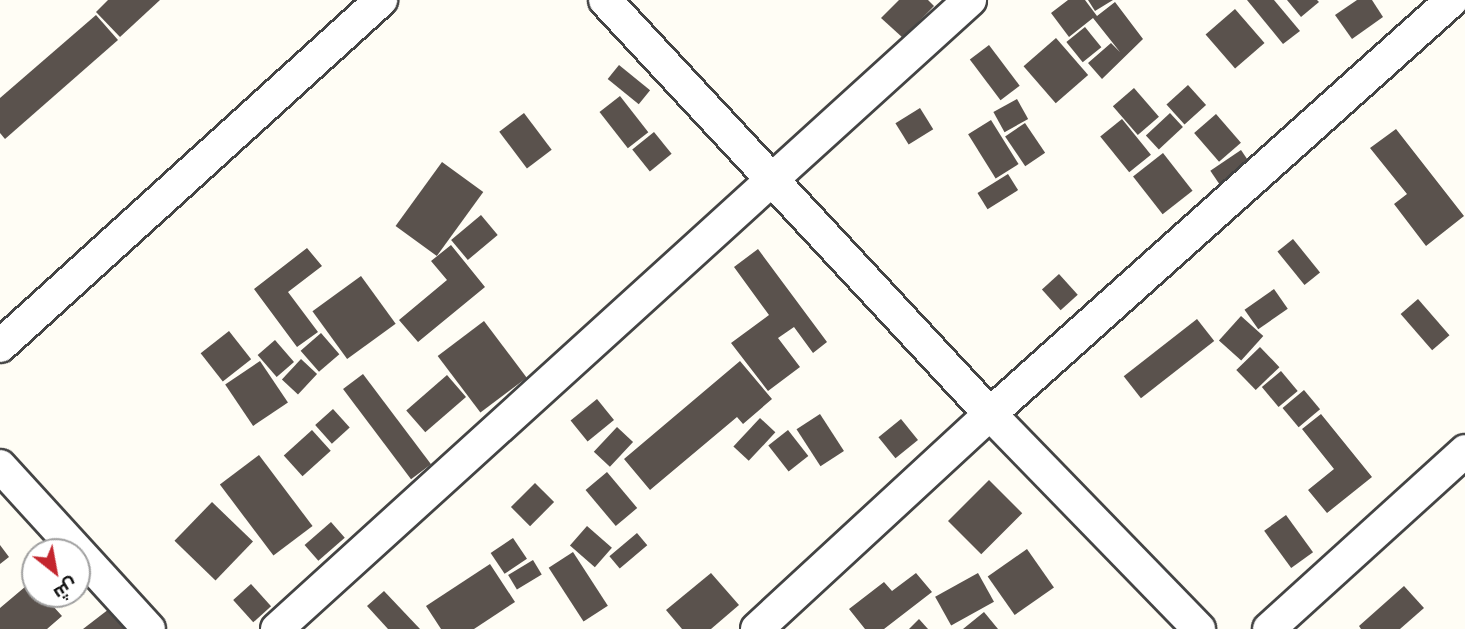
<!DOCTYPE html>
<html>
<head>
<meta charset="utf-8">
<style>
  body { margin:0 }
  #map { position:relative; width:1465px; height:629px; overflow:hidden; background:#fffdf5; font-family:"Roboto Serif",Cairo,serif }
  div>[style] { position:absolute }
  .building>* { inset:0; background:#5a524d; transform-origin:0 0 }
  .roads { filter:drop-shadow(2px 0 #444) drop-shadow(-2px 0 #444) drop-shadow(0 2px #444) drop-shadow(0 -2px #444) }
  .minor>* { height:32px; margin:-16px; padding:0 16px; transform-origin:16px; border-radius:16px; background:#fff }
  span { translate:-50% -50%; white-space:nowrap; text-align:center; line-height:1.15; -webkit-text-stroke:7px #fff; paint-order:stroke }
  .north { position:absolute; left:21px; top:538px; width:70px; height:70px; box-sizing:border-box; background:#fff; border:2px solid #a0a0a0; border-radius:50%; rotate:149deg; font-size:19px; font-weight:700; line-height:28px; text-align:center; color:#111 }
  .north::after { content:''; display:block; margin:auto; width:24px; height:32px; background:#c4262e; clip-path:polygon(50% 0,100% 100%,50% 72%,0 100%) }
</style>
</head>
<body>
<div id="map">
  <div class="building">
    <i style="clip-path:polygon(108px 0,160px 0,120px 37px,96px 12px)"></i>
    <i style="clip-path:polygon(899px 0,928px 0,934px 6px,903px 38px,881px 18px)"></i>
    <i style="clip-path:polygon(1068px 0,1085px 0,1097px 16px,1115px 2px,1143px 39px,1102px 79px,1088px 63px,1111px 43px,1120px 52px,1093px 18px,1069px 37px,1051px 13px)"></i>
    <i style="clip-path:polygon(1088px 0,1113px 0,1095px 11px)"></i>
    <i style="clip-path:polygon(1247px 0,1274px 0,1300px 31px,1283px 44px)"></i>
    <i style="clip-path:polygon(1287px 0,1317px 0,1319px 2px,1301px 17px)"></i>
    <i style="clip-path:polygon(1357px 0,1372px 0,1383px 17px,1352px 39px,1335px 15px)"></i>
    <i style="left:1235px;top:9px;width:45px;height:39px;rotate:49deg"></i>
    <i style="clip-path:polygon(96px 15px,118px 40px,5px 139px,0 133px,0 98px)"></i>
    <i style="left:1085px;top:27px;width:26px;height:24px;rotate:51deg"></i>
    <i style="left:1056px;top:38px;width:49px;height:43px;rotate:49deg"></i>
    <i style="left:989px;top:45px;width:51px;height:24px;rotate:53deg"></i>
    <i style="left:619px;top:65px;width:40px;height:18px;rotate:39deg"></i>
    <i style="left:1188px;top:85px;width:27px;height:29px;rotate:48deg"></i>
    <i style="left:1134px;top:88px;width:38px;height:28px;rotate:49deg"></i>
    <i style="left:620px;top:96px;width:46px;height:26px;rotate:52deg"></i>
    <i style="left:1017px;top:99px;width:23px;height:27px;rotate:61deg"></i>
    <i style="left:920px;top:108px;width:25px;height:29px;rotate:58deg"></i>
    <i style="left:524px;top:113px;width:46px;height:31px;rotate:53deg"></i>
    <i style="left:1170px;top:113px;width:19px;height:33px;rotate:47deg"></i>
    <i style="left:1216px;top:114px;width:38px;height:29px;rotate:49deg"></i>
    <i style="left:1122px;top:119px;width:46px;height:28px;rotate:51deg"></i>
    <i style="left:991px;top:120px;width:52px;height:27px;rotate:58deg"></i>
    <i style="left:1025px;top:123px;width:36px;height:24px;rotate:56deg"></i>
    <i style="clip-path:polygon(1396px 129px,1464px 216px,1426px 246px,1394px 204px,1407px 194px,1370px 148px)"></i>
    <i style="left:654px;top:132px;width:28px;height:28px;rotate:51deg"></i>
    <i style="left:1241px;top:150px;width:30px;height:37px;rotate:56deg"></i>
    <i style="left:1163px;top:153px;width:48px;height:38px;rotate:52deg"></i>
    <i style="left:442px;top:162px;width:51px;height:79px;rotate:36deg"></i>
    <i style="left:1008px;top:174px;width:19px;height:36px;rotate:58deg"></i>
    <i style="left:481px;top:215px;width:26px;height:39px;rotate:50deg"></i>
    <i style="left:1293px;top:239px;width:43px;height:20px;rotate:51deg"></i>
    <i style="clip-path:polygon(451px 245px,485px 287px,418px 342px,399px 320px,447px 280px,431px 261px)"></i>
    <i style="clip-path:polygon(307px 248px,322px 266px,288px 292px,318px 332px,297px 347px,254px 289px)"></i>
    <i style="clip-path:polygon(758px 249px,827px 342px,813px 353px,794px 327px,778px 338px,800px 367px,768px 391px,731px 343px,769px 315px,734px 267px)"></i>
    <i style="left:1059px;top:274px;width:28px;height:23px;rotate:48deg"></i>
    <i style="left:361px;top:276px;width:59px;height:60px;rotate:54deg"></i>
    <i style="left:1274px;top:289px;width:24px;height:36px;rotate:55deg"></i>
    <i style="left:1418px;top:299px;width:48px;height:23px;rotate:49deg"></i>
    <i style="left:1241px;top:316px;width:30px;height:33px;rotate:42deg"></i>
    <i style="left:1197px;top:319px;width:28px;height:93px;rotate:52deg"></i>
    <i style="left:484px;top:321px;width:71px;height:58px;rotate:53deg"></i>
    <i style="left:229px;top:331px;width:36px;height:36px;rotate:52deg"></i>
    <i style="left:321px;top:333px;width:28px;height:27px;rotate:49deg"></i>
    <i style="left:275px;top:340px;width:29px;height:23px;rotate:49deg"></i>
    <i style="left:1260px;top:347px;width:28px;height:33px;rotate:46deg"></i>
    <i style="left:301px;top:359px;width:22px;height:28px;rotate:43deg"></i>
    <i style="left:260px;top:361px;width:50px;height:42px;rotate:56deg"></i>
    <i style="clip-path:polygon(740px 361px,772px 399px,743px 424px,737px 417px,650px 490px,624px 459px)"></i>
    <i style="left:1281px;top:371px;width:26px;height:25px;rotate:50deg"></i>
    <i style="left:363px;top:374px;width:113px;height:25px;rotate:53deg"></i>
    <i style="left:447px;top:375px;width:29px;height:54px;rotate:49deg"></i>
    <i style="left:1304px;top:390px;width:25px;height:28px;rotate:50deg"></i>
    <i style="left:597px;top:399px;width:27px;height:34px;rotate:51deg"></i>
    <i style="left:333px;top:409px;width:25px;height:24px;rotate:48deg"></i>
    <i style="left:820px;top:414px;width:44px;height:28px;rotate:57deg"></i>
    <i style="clip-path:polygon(1321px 414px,1372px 477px,1327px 513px,1308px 490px,1334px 469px,1302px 429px)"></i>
    <i style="left:760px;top:418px;width:21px;height:39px;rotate:43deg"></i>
    <i style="left:901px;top:419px;width:27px;height:29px;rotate:51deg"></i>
    <i style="left:617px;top:427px;width:22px;height:34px;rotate:43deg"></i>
    <i style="left:312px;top:430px;width:28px;height:38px;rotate:48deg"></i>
    <i style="left:788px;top:430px;width:33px;height:25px;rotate:52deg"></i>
    <i style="left:259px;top:455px;width:89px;height:49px;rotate:53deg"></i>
    <i style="left:607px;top:472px;width:47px;height:28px;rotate:50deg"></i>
    <i style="left:989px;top:480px;width:47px;height:58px;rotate:45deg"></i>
    <i style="left:535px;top:483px;width:27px;height:34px;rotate:45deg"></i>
    <i style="left:212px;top:502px;width:57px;height:54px;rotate:44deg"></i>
    <i style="left:1286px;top:515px;width:46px;height:27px;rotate:54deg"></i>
    <i style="left:331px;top:522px;width:21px;height:35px;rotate:49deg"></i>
    <i style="left:587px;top:526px;width:33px;height:26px;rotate:41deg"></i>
    <i style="left:637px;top:533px;width:16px;height:36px;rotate:50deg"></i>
    <i style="left:513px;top:538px;width:25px;height:27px;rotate:56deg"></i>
    <i style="clip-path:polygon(0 545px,9px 557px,0 564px)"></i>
    <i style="left:1027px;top:549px;width:47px;height:48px;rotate:55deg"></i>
    <i style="left:573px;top:552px;width:64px;height:29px;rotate:57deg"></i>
    <i style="left:533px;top:560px;width:17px;height:29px;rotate:59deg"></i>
    <i style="clip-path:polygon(490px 564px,515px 602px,474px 629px,441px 629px,426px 606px)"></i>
    <i style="clip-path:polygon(711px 573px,739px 605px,711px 629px,682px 629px,666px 610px)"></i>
    <i style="clip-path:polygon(916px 573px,932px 592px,884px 629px,865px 629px,849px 609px,884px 582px,892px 591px)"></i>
    <i style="left:978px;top:573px;width:33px;height:49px;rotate:61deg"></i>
    <i style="clip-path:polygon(32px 581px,35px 594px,42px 594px,62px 616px,47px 629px,0 629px,0 608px)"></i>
    <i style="left:251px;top:584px;width:30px;height:24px;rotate:48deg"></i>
    <i style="clip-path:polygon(1404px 586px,1424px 608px,1400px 629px,1361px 629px,1359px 626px)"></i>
    <i style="clip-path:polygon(384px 591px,420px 629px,388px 629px,367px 606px)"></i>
    <i style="clip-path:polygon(109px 609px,125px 629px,83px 629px)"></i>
    <i style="clip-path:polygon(984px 612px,998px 629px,963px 629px)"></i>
    <i style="clip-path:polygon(919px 619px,928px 629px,909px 629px)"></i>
  </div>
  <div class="roads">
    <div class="minor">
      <i style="left:605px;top:0;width:565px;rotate:47.08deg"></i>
      <i style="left:990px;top:414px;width:300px;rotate:45.8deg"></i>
      <i style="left:0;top:346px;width:515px;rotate:-42.24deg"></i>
      <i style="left:0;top:466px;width:221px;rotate:47.6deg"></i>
      <i style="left:277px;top:629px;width:936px;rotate:-42.23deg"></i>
      <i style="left:757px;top:629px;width:317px;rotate:-42.7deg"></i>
      <i style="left:990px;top:414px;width:620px;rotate:-41.86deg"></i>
      <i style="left:1269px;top:629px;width:265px;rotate:-42.2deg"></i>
    </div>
  </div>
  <div class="north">ش</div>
</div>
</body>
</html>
